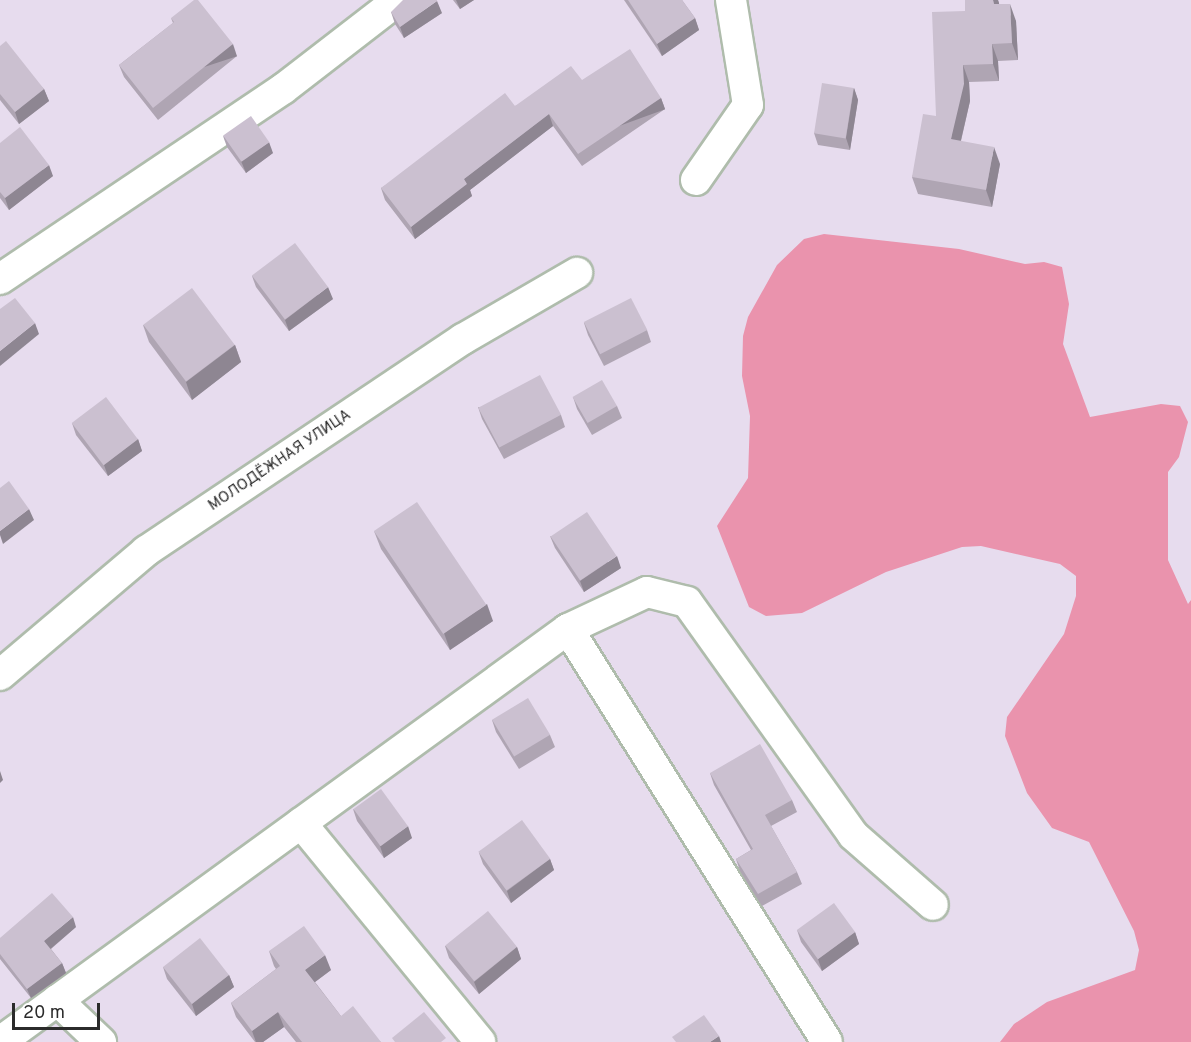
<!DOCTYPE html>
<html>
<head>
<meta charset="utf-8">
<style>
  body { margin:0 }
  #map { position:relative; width:1191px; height:1042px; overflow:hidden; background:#e7dcee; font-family:Overpass,sans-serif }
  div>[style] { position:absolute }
  .green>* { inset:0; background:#ea93ad }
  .roads { filter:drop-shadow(2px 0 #afbcac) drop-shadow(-2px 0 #afbcac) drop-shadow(0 2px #afbcac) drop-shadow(0 -2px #afbcac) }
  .minor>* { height:30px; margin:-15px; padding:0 15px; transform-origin:15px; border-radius:15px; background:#fff }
  .wall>* { inset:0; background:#afa5b3 }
  .shaded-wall>* { inset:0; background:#8e8692; transform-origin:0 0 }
  .building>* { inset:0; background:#cbc0d0; transform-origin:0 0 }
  span { translate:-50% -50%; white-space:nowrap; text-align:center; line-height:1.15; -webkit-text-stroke:4.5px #fff; paint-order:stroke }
  .street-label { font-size:15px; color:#2b2b2b }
  .scale { position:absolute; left:12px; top:1003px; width:88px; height:27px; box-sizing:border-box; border:3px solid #2b2b2b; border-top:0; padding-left:8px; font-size:18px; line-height:21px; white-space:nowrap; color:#2b2b2b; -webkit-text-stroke:4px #fff; paint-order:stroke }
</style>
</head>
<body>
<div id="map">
  <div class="green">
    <i style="clip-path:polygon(824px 234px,959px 249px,1025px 264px,1044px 262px,1062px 267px,1069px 304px,1063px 344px,1090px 417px,1161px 404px,1180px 406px,1188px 422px,1179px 457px,1168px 472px,1168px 560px,1188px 604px,1191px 600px,1191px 1042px,1000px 1042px,1014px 1024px,1047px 1002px,1135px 970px,1139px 950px,1134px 931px,1089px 842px,1052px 828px,1027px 793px,1005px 736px,1007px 717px,1064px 634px,1076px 596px,1076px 576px,1060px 564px,981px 546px,962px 547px,886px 572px,802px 613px,766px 616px,749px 607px,717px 526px,748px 478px,750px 416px,742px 376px,743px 336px,748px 317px,777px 265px,804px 239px)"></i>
  </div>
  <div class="roads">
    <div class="minor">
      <i style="left:696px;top:180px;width:91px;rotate:-55.3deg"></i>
      <i style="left:748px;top:105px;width:106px;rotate:-99.2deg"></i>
      <i style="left:0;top:279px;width:341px;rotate:-33.9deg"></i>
      <i style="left:283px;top:89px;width:145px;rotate:-37.7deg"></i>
      <i style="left:568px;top:629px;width:487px;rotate:57.9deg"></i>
      <i style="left:0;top:675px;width:192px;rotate:-40.3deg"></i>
      <i style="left:146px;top:551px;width:381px;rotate:-33.8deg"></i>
      <i style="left:463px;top:339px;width:132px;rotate:-30.1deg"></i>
      <i style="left:301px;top:823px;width:283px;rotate:50.7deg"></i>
      <i style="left:57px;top:1000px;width:61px;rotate:43.7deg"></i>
      <i style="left:0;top:1042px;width:702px;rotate:-36.02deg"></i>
      <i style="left:568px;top:629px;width:87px;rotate:-25.1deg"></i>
      <i style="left:647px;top:592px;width:41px;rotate:14deg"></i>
      <i style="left:687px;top:602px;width:286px;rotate:54.5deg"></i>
      <i style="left:853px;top:835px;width:106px;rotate:41.2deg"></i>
    </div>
  </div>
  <div class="wall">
    <i style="clip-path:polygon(453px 0,474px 0,460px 9px)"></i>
    <i style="clip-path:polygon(624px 0,682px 0,695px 18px,699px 30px,662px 56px)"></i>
    <i style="clip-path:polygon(965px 0,998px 0,999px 4px,1016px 21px,1018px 60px,998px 61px,999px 81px,969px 82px,970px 101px,961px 141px,1000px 164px,992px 207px,918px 194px,912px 177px,936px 116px,965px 11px)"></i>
    <i style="clip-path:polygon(391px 12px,442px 13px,404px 38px,395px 24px)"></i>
    <i style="clip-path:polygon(171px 18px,237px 56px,158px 120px,124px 77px,119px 65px,173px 23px)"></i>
    <i style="clip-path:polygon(0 46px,44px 89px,49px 101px,19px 124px,0 100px)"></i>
    <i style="clip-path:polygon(582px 80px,661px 98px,665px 109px,582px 166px,553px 126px,470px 190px,472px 196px,415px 239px,385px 200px,381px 188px,515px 106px)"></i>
    <i style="clip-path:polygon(854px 88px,858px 100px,850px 150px,818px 145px,814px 133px)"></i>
    <i style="clip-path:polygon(223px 136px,273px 153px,246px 173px,227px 147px)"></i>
    <i style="clip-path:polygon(0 143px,53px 176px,9px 210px,0 198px)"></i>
    <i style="clip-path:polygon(252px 276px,333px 299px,289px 331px,256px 287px)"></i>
    <i style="clip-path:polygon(584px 323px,647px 330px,651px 342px,604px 366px,588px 335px)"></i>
    <i style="clip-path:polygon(143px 325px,235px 345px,241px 362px,192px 400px,149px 342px)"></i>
    <i style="clip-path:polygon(573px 397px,617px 406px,622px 418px,592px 435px,577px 409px)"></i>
    <i style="clip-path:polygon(478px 407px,561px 415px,565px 427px,504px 459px,482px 419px)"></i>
    <i style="clip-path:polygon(72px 423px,138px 439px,142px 451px,108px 476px,76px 435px)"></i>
    <i style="clip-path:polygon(374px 531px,493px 621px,450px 650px,381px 549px)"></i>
    <i style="clip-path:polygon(550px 536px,621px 568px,584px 592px,555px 548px)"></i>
    <i style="clip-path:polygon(492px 720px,550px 735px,555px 747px,519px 769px,496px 732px)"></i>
    <i style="clip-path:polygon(710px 773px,792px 800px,797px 812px,771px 826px,797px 872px,802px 884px,762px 906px,740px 871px,736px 859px,751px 850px,714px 785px)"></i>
    <i style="clip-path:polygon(353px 809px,412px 838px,384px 858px,357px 821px)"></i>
    <i style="clip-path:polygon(479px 853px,550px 859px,554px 870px,511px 903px,483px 864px)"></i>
    <i style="clip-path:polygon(76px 927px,51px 949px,62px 963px,66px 973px,31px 998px,0 959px,0 938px)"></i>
    <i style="clip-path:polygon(797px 930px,855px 932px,859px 944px,822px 971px,801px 942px)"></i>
    <i style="clip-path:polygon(445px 946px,517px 947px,521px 959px,479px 994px,449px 958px)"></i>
    <i style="clip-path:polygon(269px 951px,331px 970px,315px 982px,341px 1016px,381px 1042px,296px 1042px,284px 1027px,263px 1042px,255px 1042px,236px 1017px,231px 1003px,276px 969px,274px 966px)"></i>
    <i style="clip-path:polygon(163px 967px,229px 975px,234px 987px,196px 1016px,167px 979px)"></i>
  </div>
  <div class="shaded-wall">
    <i style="clip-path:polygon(456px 0,474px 0,460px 9px)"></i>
    <i style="clip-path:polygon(993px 0,998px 0,999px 3px,1000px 22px,994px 4px)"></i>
    <i style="clip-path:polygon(437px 1px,442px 13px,404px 38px,400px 27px)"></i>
    <i style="clip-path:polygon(1010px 4px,1016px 21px,1018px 60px,1012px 43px)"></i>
    <i style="clip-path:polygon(695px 18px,699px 30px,662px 56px,657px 44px)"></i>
    <i style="left:233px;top:44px;width:13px;height:102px;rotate:72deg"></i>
    <i style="clip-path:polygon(992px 44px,998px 61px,999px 81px,993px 64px)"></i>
    <i style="clip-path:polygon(963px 65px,969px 82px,970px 101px,957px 157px,951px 139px)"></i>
    <i style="clip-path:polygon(854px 88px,858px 100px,850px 150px,846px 138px)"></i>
    <i style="clip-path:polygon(44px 89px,49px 101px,19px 124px,15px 112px)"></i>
    <i style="left:661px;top:98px;width:12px;height:100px;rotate:70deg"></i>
    <i style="clip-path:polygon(549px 114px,553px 126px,470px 190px,472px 196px,415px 239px,411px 227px,464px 179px)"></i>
    <i style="clip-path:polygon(269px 142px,273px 153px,246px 173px,241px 161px)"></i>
    <i style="clip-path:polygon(994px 147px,1000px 164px,992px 207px,986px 190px)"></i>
    <i style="clip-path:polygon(49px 165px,53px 176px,9px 210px,5px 198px)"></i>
    <i style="clip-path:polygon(328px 287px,333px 299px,289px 331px,285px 320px)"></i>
    <i style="clip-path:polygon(35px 323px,39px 334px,0 366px,0 351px)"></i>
    <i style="clip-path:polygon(235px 345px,241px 362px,192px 400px,186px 382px)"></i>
    <i style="clip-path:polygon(138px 439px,142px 451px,108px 476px,104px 465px)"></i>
    <i style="clip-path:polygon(29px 509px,34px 520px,3px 544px,0 535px,0 531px)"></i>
    <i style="clip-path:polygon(617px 556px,621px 568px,584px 592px,580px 581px)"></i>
    <i style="clip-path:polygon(487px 604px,493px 621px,450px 650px,444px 633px)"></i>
    <i style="clip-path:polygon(0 771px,3px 780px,0 783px)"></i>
    <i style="clip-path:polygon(408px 826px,412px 838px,384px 858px,380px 846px)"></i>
    <i style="clip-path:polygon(550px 859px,554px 870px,511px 903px,507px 891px)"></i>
    <i style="clip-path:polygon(73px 917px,76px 927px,48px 951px,44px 941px)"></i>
    <i style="clip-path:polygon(855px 932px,859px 944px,822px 971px,818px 959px)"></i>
    <i style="clip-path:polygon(517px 947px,521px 959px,479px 994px,474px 982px)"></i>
    <i style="clip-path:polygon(325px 955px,331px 970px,311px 985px,305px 970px)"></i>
    <i style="clip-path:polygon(62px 963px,66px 973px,31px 998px,27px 989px)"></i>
    <i style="clip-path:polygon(229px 975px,234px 987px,196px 1016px,192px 1004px)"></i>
    <i style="clip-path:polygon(278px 1012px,284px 1027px,263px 1042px,256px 1042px,252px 1031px)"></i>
    <i style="clip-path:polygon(719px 1036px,721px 1042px,710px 1042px)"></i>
  </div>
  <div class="building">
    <i style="clip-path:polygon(194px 0,198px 0,233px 44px,153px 108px,119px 65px,174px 22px,171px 18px)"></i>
    <i style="clip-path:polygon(403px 0,437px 0,437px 1px,400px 27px,391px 12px)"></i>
    <i style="clip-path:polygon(628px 0,682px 0,695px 18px,657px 44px)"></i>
    <i style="clip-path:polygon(965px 0,993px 0,994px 4px,1010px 4px,1012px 43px,992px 44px,993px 64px,963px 65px,964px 84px,951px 139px,994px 147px,986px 190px,912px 177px,923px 114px,936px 116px,932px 12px,965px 11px)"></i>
    <i style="clip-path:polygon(6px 41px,44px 89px,15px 112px,0 94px,0 46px)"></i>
    <i style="clip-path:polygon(630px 49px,661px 98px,578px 154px,549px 114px,464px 179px,467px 184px,411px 227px,381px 188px,505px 93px,515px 106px,571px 66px,582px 80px)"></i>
    <i style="left:822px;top:83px;width:32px;height:51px;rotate:9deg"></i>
    <i style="left:251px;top:116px;width:32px;height:34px;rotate:55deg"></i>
    <i style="clip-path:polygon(20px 127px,49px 165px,5px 198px,0 192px,0 143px)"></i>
    <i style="left:295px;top:243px;width:55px;height:54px;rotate:53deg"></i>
    <i style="left:192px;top:288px;width:71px;height:61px;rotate:53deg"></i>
    <i style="clip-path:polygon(15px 298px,35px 323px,0 351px,0 309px)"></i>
    <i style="left:631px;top:298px;width:36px;height:53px;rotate:63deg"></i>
    <i style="left:540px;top:375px;width:45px;height:70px;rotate:62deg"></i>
    <i style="left:602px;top:380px;width:30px;height:34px;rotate:60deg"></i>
    <i style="left:106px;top:397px;width:53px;height:43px;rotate:53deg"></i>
    <i style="clip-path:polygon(9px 481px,29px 509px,0 531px,0 488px)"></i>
    <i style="left:417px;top:502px;width:124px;height:52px;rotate:56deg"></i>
    <i style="left:587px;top:512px;width:53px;height:44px;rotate:56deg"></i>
    <i style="left:528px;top:698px;width:43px;height:42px;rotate:59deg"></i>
    <i style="clip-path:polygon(760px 744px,792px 800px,765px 815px,797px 872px,758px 894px,736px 859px,753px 849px,710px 773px)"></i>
    <i style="left:381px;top:789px;width:46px;height:34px;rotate:54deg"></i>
    <i style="left:522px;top:820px;width:48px;height:54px;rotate:54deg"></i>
    <i style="clip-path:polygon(52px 893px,73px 917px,44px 941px,62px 963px,27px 989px,0 954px,0 938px)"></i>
    <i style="left:834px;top:903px;width:36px;height:46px;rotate:54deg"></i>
    <i style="left:488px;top:911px;width:46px;height:55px;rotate:51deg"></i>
    <i style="clip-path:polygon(304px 926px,325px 955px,305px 970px,341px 1016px,353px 1006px,381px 1042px,302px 1042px,278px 1012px,252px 1031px,231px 1003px,280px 966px,269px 951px)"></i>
    <i style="left:200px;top:938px;width:47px;height:47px;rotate:52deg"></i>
    <i style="clip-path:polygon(424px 1012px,446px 1038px,441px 1042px,395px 1042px,392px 1038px)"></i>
    <i style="clip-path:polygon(704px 1015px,719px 1036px,710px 1042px,676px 1042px,672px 1037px)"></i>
  </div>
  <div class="street-label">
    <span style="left:280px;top:461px;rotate:-34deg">МОЛОДЁЖНАЯ УЛИЦА</span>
  </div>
  <div class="scale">20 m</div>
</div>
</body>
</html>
